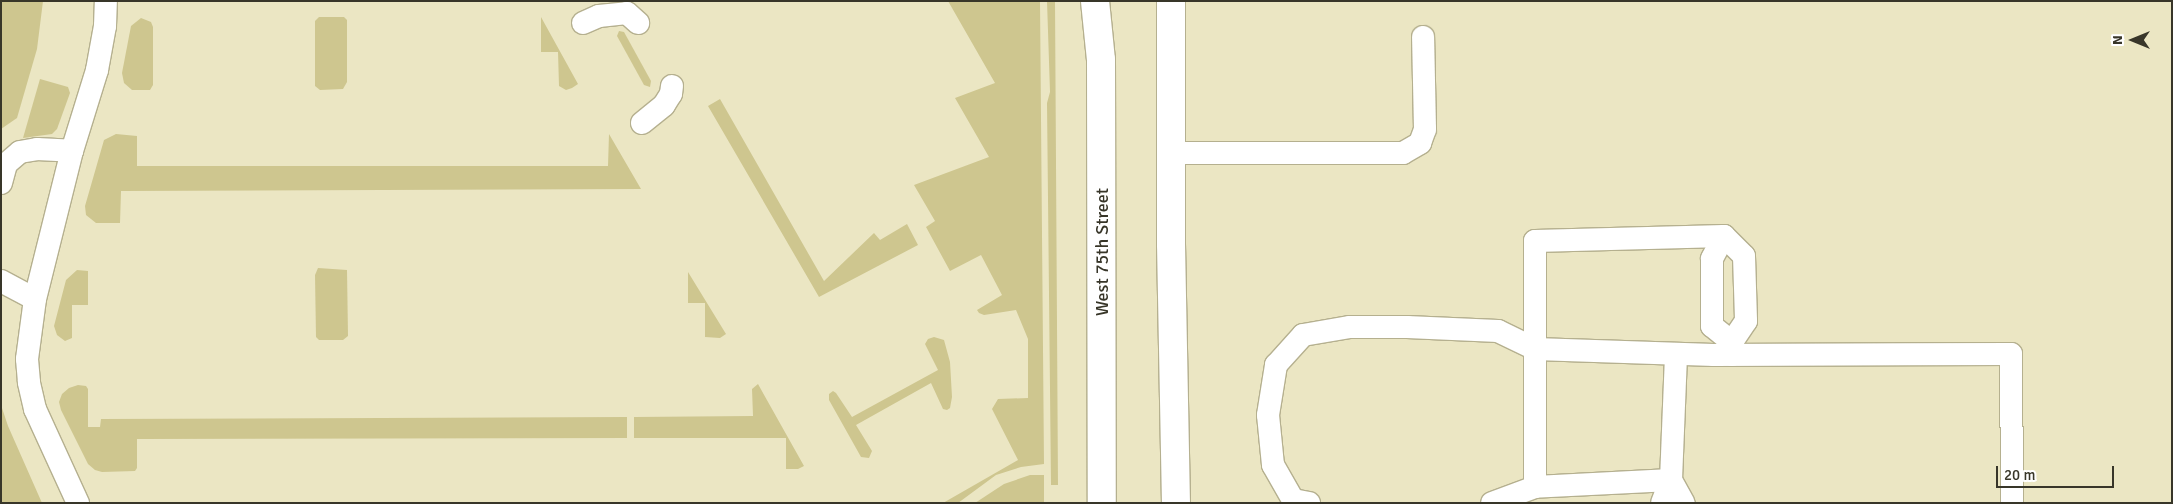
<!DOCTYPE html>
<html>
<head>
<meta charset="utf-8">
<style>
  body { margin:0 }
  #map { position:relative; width:2173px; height:504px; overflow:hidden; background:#ebe6c3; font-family:Signika,sans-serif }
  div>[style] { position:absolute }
  .green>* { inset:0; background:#cec68f }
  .roads { filter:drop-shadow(1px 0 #b5b08f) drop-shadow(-1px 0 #b5b08f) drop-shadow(0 1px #b5b08f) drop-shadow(0 -1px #b5b08f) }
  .lane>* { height:22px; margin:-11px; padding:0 11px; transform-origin:11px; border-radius:11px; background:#fff }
  .secondary>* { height:28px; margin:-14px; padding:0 14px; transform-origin:14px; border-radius:14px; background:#fff }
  span { translate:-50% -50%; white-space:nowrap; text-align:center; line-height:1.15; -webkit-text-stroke:5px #fff; paint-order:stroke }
  .street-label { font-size:18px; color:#383629 }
  .frame { position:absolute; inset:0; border:2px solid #383629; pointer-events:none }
  .north { position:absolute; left:2108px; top:15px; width:50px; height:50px; -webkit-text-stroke:4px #fff; paint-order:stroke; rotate:270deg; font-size:14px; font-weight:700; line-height:20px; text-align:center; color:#383629 }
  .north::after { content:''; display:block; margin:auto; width:18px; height:22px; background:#383629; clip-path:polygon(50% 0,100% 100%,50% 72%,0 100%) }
  .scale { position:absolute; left:1996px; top:466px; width:118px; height:22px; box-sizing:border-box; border:2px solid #383629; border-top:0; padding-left:6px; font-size:15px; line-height:18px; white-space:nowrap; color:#383629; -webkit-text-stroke:4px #fff; paint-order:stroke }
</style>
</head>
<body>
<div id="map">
  <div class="green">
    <i style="clip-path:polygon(1px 1px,43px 1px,37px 49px,17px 118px,1px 129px)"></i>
    <i style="clip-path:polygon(948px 1px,1040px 1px,1044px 464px,1021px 467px,996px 475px,958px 503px,943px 503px,1018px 460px,992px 409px,998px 399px,1028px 398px,1028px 339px,1016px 310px,984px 315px,979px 313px,977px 310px,1002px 295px,981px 255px,950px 271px,926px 227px,935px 221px,914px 185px,989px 157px,955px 98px,995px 83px)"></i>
    <i style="clip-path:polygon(1047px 1px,1055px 1px,1058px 485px,1051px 485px,1047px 103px,1050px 92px)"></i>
    <i style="clip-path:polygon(319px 17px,344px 17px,347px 20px,347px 82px,343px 89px,320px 90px,315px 86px,315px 21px)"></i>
    <i style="clip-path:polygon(541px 17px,578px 84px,572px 88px,566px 90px,559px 86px,558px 52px,541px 52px)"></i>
    <i style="clip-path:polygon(141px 18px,151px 22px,153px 27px,153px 85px,150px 90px,132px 90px,124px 83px,122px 73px,131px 26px)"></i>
    <i style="clip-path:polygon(619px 31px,624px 32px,651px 81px,650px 87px,644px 85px,617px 36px)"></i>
    <i style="clip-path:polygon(40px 79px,68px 87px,70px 93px,57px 129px,52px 134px,23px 138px)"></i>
    <i style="clip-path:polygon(720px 99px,824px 281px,874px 233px,880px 240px,907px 224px,918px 245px,819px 297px,708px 106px)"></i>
    <i style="clip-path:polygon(116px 134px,137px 136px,137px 166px,608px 166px,609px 134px,641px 189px,121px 191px,120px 223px,96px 223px,86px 215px,85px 206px,104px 140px)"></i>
    <i style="clip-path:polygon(318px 268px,347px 270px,348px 336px,343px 340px,319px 340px,316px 337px,315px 275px)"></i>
    <i style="clip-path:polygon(77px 270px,88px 271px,88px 305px,72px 305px,72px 338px,65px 341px,57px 335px,54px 326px,66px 280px)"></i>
    <i style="clip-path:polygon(688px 272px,726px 334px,720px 338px,705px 337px,705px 303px,688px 303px)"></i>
    <i style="clip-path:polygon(934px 337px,944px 340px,950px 362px,952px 397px,950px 408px,947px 410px,943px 409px,931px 383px,856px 425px,872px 451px,869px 458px,861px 457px,829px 400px,829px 394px,833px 391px,836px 393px,852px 417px,938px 370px,925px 344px,928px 339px)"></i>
    <i style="clip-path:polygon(758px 384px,804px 466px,798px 469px,786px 469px,786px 438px,634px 438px,634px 417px,753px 416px,752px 389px)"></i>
    <i style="clip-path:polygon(78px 385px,86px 386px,88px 389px,88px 427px,100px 427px,101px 419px,627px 417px,627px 438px,137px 439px,137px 468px,135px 471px,102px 472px,95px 470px,88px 464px,61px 410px,59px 402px,62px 394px,69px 388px)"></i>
    <i style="clip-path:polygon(1px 405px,8px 426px,42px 503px,1px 503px)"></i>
    <i style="clip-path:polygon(1030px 475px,1044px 475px,1044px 503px,975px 503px,1004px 484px)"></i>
  </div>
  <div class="roads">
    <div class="lane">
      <i style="left:583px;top:23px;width:17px;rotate:-24deg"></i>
      <i style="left:599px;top:16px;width:28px;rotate:-6deg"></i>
      <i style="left:627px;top:13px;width:15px;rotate:42deg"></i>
      <i style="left:642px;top:123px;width:28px;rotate:-39deg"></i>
      <i style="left:664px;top:105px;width:13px;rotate:-58deg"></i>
      <i style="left:671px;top:94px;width:8px;rotate:-83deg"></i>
      <i style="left:1171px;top:153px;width:232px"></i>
      <i style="left:1403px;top:153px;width:20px;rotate:-30deg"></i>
      <i style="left:1420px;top:143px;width:15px;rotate:-70deg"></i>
      <i style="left:1425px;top:129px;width:92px;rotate:-91.2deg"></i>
      <i style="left:1px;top:183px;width:20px;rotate:-75deg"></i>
      <i style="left:6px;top:164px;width:18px;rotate:-41deg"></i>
      <i style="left:20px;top:152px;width:17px;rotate:-10deg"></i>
      <i style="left:37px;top:149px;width:35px;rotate:3deg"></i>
      <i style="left:1724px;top:236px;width:26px;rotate:118deg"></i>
      <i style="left:1712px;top:259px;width:67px;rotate:90deg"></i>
      <i style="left:1712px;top:326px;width:26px;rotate:39deg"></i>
      <i style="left:1px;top:281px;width:38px;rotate:28deg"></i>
      <i style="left:1671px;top:480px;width:136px;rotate:177.1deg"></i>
      <i style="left:1535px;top:487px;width:246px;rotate:-90deg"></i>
      <i style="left:1535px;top:241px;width:189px;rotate:-1.5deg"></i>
      <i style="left:1724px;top:236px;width:28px;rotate:45deg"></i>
      <i style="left:1744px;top:256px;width:65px;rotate:88.2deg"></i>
      <i style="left:1746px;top:321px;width:25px;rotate:124deg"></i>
      <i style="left:1732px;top:342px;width:13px;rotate:90deg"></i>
      <i style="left:1671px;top:480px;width:26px;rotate:61deg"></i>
      <i style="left:78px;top:503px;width:103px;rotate:-114.6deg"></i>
      <i style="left:35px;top:409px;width:28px;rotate:-103deg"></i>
      <i style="left:29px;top:382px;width:23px;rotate:-95deg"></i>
      <i style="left:27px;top:359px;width:61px;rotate:-82.4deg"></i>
      <i style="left:35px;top:299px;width:153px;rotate:-76deg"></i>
      <i style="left:72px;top:151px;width:85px;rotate:-72.8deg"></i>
      <i style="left:97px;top:70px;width:45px;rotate:-79.7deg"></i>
      <i style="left:105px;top:26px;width:25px;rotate:-88deg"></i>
      <i style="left:1309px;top:503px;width:16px;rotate:-169deg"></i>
      <i style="left:1293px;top:500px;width:40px;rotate:-119.7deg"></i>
      <i style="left:1273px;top:465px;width:50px;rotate:-95.7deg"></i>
      <i style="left:1268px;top:415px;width:51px;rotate:-80.9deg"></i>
      <i style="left:1276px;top:365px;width:40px;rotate:-48deg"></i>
      <i style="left:1303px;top:335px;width:48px;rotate:-9.7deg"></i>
      <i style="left:1350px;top:327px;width:57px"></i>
      <i style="left:1407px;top:327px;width:91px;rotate:2.5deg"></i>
      <i style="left:1498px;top:331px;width:41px;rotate:25.9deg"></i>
      <i style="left:1535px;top:349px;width:179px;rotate:1.9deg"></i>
      <i style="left:1714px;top:355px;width:297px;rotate:-0.2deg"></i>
      <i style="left:2011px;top:354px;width:149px;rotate:89.6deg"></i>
      <i style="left:1492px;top:503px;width:46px;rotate:-20.4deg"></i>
      <i style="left:1662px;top:503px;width:25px;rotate:-69deg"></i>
      <i style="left:1671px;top:480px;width:126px;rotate:-87.7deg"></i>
    </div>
    <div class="secondary">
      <i style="left:1095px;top:1px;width:59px;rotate:84.2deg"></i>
      <i style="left:1101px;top:60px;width:443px;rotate:89.9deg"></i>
      <i style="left:1171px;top:1px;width:243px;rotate:90deg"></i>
      <i style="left:1171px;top:244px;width:259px;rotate:88.9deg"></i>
    </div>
  </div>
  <div class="street-label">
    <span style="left:1102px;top:252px;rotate:-90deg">West 75th Street</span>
  </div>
  <div class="frame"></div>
  <div class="north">N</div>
  <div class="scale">20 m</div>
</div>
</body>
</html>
